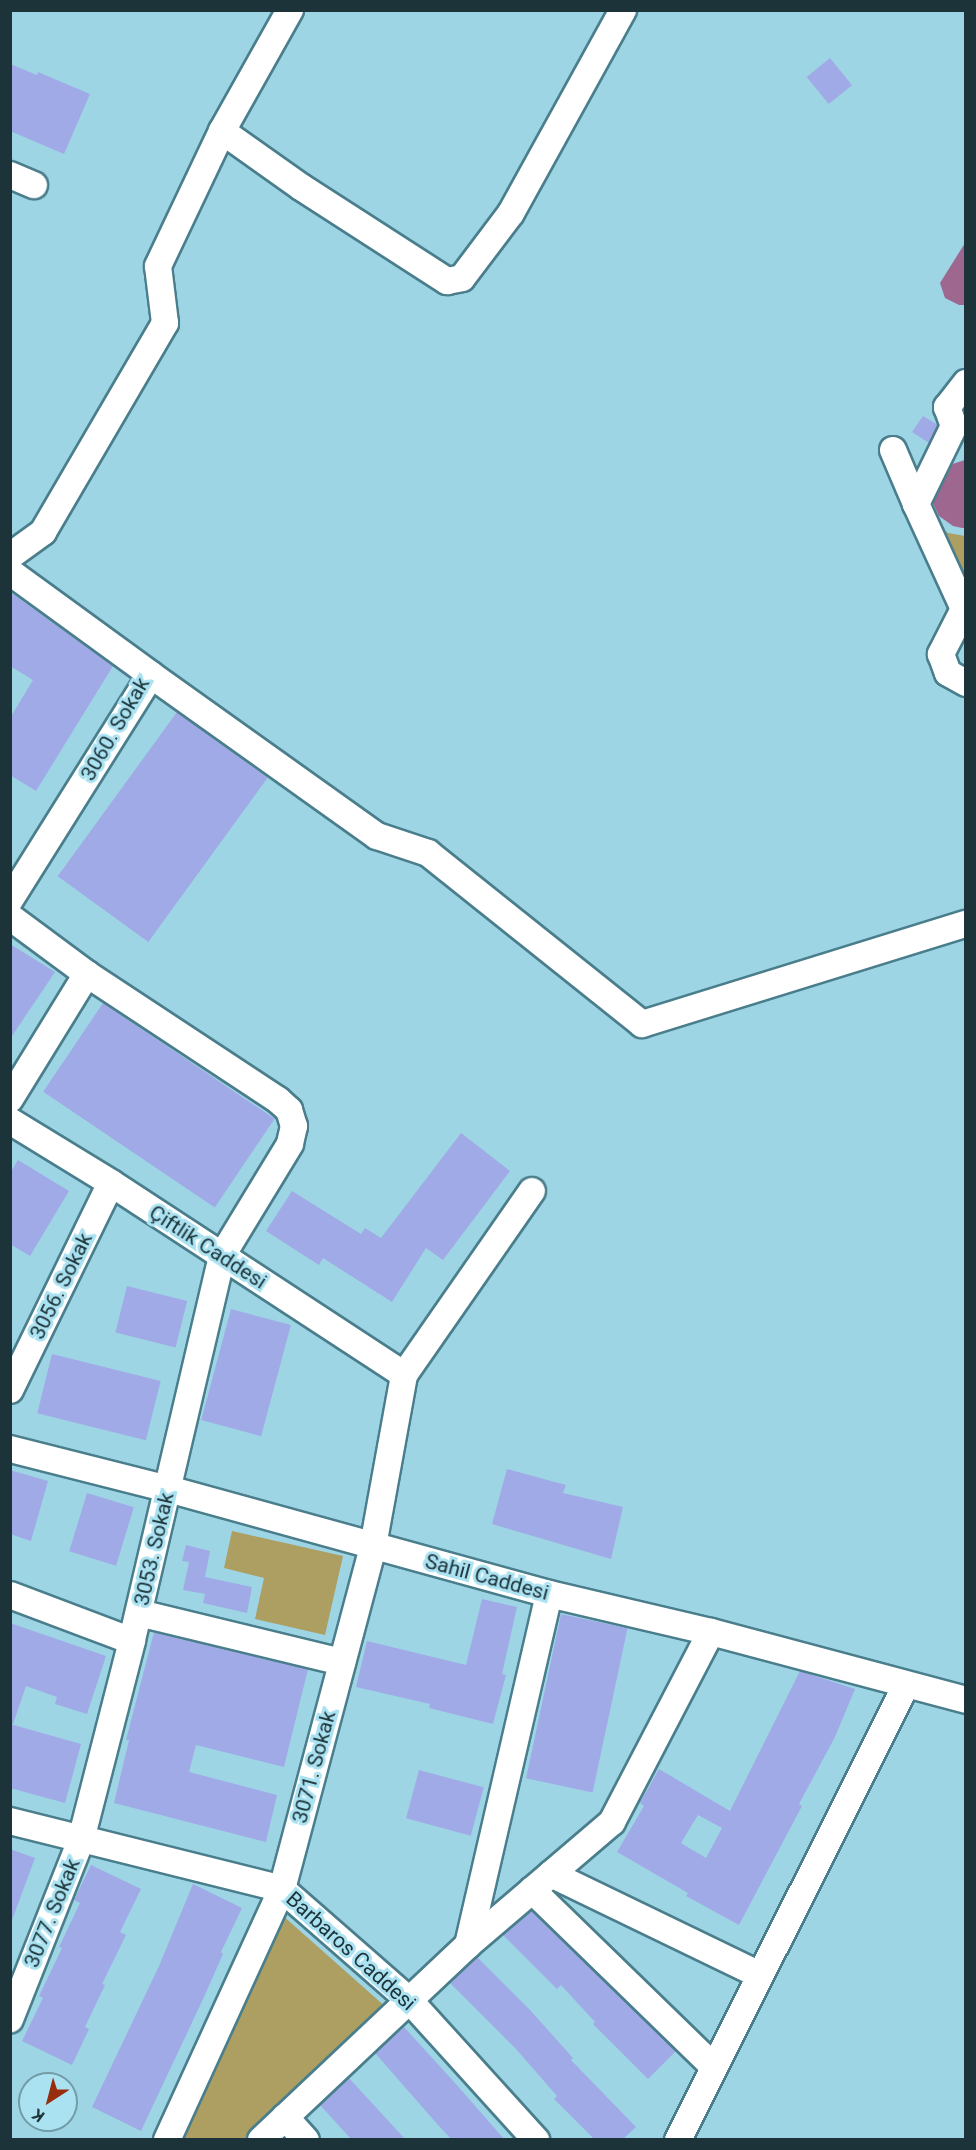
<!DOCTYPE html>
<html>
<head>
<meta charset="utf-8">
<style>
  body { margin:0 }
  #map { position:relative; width:976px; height:2150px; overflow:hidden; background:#9ed5e4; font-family:Roboto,sans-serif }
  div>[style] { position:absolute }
  .green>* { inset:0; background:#ad9e62 }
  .water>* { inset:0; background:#9e6790 }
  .building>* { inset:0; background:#a0aae7; transform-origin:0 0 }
  .roads { filter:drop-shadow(2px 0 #4a7e8c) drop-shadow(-2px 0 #4a7e8c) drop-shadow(0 2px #4a7e8c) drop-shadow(0 -2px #4a7e8c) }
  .minor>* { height:26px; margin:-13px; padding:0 13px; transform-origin:13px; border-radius:13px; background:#fff }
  span { translate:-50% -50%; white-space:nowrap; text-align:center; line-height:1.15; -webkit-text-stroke:6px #abe2f1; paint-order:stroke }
  .street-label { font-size:21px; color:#1c3339 }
  .frame { position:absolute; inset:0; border:12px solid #1c3339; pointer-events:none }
  .north { position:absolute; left:18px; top:2072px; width:60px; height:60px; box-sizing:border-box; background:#abe2f1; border:2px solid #729ca7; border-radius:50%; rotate:216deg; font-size:16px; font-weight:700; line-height:24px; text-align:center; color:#1c3339 }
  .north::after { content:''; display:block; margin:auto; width:21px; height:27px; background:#962e0e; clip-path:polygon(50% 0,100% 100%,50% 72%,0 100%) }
</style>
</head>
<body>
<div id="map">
  <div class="green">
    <i style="clip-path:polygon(931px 512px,937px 524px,948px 533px,965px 536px,965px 573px,958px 570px)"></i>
    <i style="clip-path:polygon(232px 1531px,343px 1556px,325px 1635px,255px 1619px,264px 1578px,224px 1568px)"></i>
    <i style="clip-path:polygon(281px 1914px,388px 2009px,254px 2139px,180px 2140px)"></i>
  </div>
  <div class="water">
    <i style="clip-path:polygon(965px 243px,965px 305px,959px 305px,945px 298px,940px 283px)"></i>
    <i style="clip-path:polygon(965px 460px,965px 528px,962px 528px,953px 526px,939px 516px,931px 499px,943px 467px)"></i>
  </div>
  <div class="building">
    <i style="left:830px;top:58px;width:35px;height:30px;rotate:51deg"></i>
    <i style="clip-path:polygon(10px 64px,37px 75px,38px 72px,90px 94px,64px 154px,10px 131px)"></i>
    <i style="clip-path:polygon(923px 416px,938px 425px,929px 443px,912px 432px)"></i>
    <i style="clip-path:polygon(10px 592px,113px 666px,36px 791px,10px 775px,10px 718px,33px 680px,10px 666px)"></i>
    <i style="left:177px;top:712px;width:112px;height:203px;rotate:36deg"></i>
    <i style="clip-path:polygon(10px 944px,55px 972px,10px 1039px)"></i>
    <i style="left:103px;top:1003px;width:207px;height:107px;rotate:34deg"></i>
    <i style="clip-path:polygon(461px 1133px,510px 1171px,443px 1260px,426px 1248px,392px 1302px,323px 1258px,319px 1265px,266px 1231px,292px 1191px,361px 1234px,365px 1228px,381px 1238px)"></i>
    <i style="clip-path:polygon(18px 1160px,69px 1191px,30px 1256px,10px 1244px,10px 1173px)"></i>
    <i style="left:127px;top:1286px;width:62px;height:48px;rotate:14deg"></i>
    <i style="left:231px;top:1309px;width:62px;height:115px;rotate:15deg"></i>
    <i style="left:52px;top:1354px;width:112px;height:61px;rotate:14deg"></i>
    <i style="clip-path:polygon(507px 1469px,566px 1485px,563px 1493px,623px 1507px,611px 1559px,492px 1524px)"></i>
    <i style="clip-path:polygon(10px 1470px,48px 1481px,31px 1541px,10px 1534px)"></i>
    <i style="left:87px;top:1493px;width:49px;height:61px;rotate:17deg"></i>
    <i style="clip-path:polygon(186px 1545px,210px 1551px,205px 1577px,252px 1587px,247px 1613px,203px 1603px,205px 1594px,183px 1590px,189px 1562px,182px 1561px)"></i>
    <i style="clip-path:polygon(482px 1599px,517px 1607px,502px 1674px,506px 1675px,493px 1724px,429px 1708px,430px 1704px,356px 1687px,367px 1641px,466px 1665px)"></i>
    <i style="left:561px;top:1614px;width:68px;height:168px;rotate:12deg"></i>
    <i style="clip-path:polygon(10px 1623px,106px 1656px,87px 1714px,55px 1704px,57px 1697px,26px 1686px,13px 1724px,10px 1724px)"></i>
    <i style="clip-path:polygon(154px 1632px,308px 1669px,284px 1767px,196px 1745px,189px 1772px,277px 1795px,266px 1842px,114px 1803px,129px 1740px,126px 1740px)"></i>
    <i style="clip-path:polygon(evenodd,800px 1671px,855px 1689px,835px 1737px,799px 1804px,802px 1806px,739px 1925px,686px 1896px,688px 1893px,617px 1852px,644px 1806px,640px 1803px,659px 1769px,730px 1811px,800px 1671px,698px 1815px,722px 1828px,706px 1858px,681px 1843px,698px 1815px)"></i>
    <i style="clip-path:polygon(10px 1724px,81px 1744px,65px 1803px,10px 1788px)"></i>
    <i style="left:419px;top:1770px;width:67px;height:50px;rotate:15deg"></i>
    <i style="clip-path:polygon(10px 1849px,35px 1858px,12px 1920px,10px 1919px)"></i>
    <i style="clip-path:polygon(91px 1865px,141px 1889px,120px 1932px,126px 1935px,102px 1984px,105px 1985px,85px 2027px,89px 2029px,72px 2065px,22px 2041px,43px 1998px,39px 1996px,62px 1948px,59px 1947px,80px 1903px,74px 1900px)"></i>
    <i style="clip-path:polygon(193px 1884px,242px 1908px,221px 1952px,223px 1954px,204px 1997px,141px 2131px,92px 2107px,159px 1966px)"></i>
    <i style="clip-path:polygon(532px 1910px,676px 2051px,648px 2079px,593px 2024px,595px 2022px,561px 1985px,557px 1989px,503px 1935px)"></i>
    <i style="clip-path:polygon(477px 1957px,531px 2011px,573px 2058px,571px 2060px,636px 2127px,623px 2139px,594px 2139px,554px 2099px,557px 2096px,516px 2049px,450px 1983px)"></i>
    <i style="clip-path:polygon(404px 2027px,456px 2084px,504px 2139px,451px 2139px,438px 2125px,375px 2053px)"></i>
    <i style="clip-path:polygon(349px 2078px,405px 2139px,351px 2139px,320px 2105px)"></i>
  </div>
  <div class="roads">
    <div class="minor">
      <i style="left:290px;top:10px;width:139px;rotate:119.3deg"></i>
      <i style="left:222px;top:131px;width:97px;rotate:35.3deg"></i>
      <i style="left:301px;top:187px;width:174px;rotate:32.8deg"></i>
      <i style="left:447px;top:281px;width:15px;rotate:-11deg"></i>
      <i style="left:462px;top:278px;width:81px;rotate:-53deg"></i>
      <i style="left:511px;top:213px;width:232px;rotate:-61.1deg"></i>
      <i style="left:10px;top:175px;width:26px;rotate:23deg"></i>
      <i style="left:966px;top:383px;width:31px;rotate:128deg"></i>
      <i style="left:947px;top:407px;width:20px;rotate:70deg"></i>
      <i style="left:954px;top:426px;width:87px;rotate:116deg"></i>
      <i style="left:916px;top:504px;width:115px;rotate:65.4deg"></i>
      <i style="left:964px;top:609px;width:51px;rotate:117.1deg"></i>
      <i style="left:941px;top:654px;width:20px;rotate:70deg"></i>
      <i style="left:948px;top:673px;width:21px;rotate:29deg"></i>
      <i style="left:893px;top:450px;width:59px;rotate:66.9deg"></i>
      <i style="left:10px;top:556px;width:41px;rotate:-36deg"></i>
      <i style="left:43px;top:532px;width:242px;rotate:-59.7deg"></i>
      <i style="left:165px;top:323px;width:57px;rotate:-97deg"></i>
      <i style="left:158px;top:266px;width:149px;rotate:-64.6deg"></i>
      <i style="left:10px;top:572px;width:175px;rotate:36.1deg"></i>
      <i style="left:151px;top:675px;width:266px;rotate:122.1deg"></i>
      <i style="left:151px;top:675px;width:277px;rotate:35.5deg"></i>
      <i style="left:377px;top:836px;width:54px;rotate:18.4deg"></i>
      <i style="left:428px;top:853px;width:274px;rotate:38.6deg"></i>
      <i style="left:642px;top:1024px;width:339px;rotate:-17.2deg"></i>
      <i style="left:10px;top:917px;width:96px;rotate:36.5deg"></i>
      <i style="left:87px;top:974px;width:229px;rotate:33.4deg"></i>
      <i style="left:278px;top:1100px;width:15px;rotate:42deg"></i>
      <i style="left:289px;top:1110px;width:17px;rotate:73deg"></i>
      <i style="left:294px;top:1126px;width:18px;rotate:103deg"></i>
      <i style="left:290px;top:1144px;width:131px;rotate:121.3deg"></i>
      <i style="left:222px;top:1256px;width:395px;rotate:103.2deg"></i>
      <i style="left:132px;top:1641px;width:205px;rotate:104.4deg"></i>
      <i style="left:81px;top:1840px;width:193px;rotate:111.6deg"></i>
      <i style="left:10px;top:1099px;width:147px;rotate:-58.4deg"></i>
      <i style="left:10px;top:1121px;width:119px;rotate:31.5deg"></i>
      <i style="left:111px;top:1183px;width:350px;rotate:33.2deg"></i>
      <i style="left:10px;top:1390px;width:230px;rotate:-64deg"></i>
      <i style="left:10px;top:1449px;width:163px;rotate:14.2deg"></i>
      <i style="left:168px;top:1489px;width:395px;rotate:15.4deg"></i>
      <i style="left:549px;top:1594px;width:166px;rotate:13.2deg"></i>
      <i style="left:711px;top:1632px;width:264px;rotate:14.9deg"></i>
      <i style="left:10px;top:1595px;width:130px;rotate:20.7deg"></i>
      <i style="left:139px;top:1613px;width:209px;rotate:13.6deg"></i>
      <i style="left:10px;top:1821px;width:280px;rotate:14deg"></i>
      <i style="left:282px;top:1889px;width:170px;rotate:41.2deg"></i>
      <i style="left:410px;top:2001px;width:188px;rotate:47.8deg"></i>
      <i style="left:551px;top:1874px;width:232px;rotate:25.8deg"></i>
      <i style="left:532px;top:1890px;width:254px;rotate:44.2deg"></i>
      <i style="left:468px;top:1945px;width:360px;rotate:-77deg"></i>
      <i style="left:285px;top:2117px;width:31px;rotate:48deg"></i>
      <i style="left:167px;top:2140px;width:276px;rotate:-65.4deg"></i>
      <i style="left:282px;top:1889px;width:355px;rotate:-75.1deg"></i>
      <i style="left:373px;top:1546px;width:174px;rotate:-79.7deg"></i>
      <i style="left:404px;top:1375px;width:224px;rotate:-55.2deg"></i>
      <i style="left:261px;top:2140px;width:284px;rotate:-43.3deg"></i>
      <i style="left:468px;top:1945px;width:189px;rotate:-40.5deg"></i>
      <i style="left:612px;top:1822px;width:214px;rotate:-62.5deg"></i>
      <i style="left:678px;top:2140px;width:509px;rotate:-63.38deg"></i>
    </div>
  </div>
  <div class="street-label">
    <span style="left:115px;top:729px;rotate:-60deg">3060. Sokak</span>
    <span style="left:208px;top:1247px;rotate:33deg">Çiftlik Caddesi</span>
    <span style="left:61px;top:1286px;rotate:-64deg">3056. Sokak</span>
    <span style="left:154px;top:1549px;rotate:-77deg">3053. Sokak</span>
    <span style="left:487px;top:1577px;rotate:15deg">Sahil Caddesi</span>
    <span style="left:314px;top:1767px;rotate:-75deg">3071. Sokak</span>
    <span style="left:52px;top:1913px;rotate:-68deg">3077. Sokak</span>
    <span style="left:351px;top:1951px;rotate:42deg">Barbaros Caddesi</span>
  </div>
  <div class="frame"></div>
  <div class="north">K</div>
</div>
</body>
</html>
